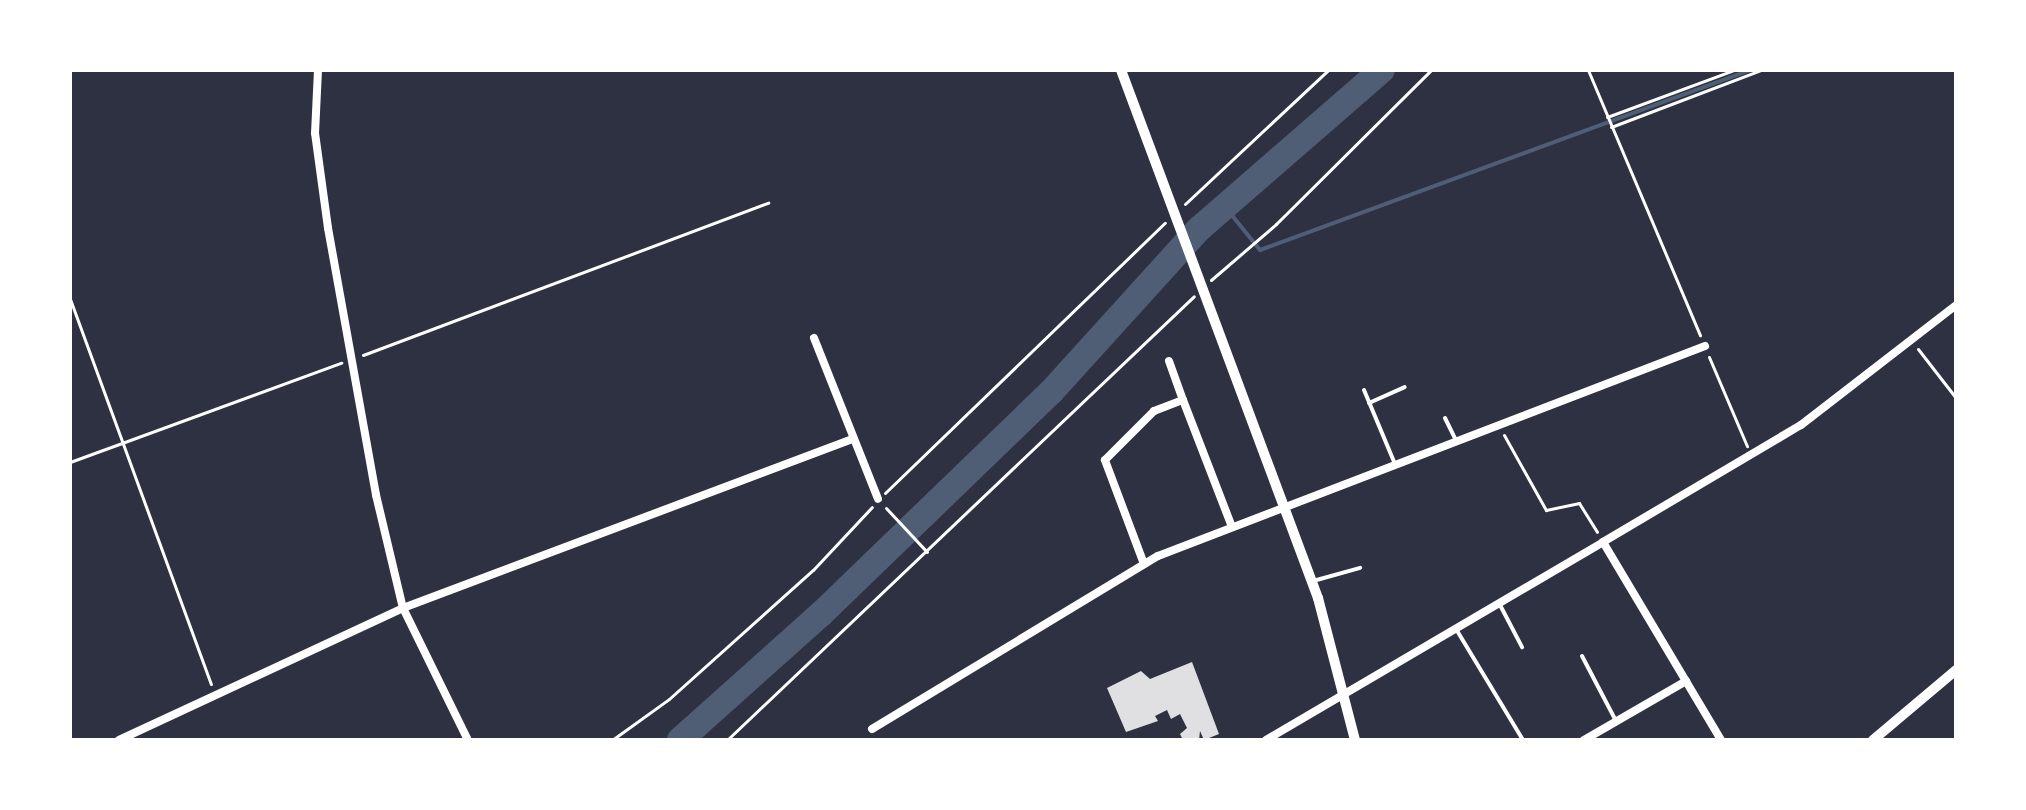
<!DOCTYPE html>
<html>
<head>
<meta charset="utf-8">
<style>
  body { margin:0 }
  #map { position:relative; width:2026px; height:810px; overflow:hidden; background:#2d3142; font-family:"Libre Baskerville",serif }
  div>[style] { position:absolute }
  .stream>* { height:4px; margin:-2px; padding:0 2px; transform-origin:2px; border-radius:2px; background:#4f5d75 }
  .river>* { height:26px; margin:-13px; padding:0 13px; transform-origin:13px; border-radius:13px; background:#4f5d75 }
  .building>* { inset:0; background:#e0e0e3 }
  .path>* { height:3px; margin:-1.5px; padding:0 1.5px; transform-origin:1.5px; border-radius:1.5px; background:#fff }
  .service>* { height:4px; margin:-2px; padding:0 2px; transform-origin:2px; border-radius:2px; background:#fff }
  .minor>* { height:8px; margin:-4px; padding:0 4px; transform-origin:4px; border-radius:4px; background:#fff }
  .tertiary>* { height:10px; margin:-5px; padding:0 5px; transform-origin:5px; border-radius:5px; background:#fff }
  span { translate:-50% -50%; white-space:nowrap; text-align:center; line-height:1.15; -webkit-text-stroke:6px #fff; paint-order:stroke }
  .frame { position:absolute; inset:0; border:72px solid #fff; pointer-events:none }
</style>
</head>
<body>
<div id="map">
  <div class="stream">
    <i style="left:1226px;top:208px;width:54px;rotate:51deg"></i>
    <i style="left:1260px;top:250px;width:522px;rotate:-20.17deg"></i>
  </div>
  <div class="river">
    <i style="left:680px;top:740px;width:189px;rotate:-41.8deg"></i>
    <i style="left:821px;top:614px;width:320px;rotate:-44deg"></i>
    <i style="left:1051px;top:392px;width:220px;rotate:-47.8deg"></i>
    <i style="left:1199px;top:229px;width:242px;rotate:-41deg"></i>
  </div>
  <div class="building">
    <i style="clip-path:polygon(1192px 662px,1219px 734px,1204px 740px,1200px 731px,1199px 740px,1183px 740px,1180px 734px,1187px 728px,1180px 714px,1171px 719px,1167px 710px,1155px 716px,1158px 721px,1126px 732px,1107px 688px,1141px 671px,1150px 679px)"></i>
  </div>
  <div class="path">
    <i style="left:1588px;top:70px;width:288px;rotate:67.1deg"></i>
    <i style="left:1607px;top:117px;width:135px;rotate:-20.3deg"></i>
    <i style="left:1611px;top:127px;width:160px;rotate:-20.8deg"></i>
    <i style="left:1185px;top:204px;width:196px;rotate:-43.1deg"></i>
    <i style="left:1211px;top:280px;width:86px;rotate:-40.7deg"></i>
    <i style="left:1276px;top:224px;width:218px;rotate:-44.8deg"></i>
    <i style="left:70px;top:299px;width:410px;rotate:69.9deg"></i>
    <i style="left:1918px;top:349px;width:62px;rotate:52.2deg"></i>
    <i style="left:363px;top:355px;width:433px;rotate:-20.6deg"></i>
    <i style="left:1709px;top:357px;width:97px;rotate:66.9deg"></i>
    <i style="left:1504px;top:435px;width:86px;rotate:60.8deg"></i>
    <i style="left:1546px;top:510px;width:34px;rotate:-12deg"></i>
    <i style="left:1579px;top:503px;width:34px;rotate:58deg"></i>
    <i style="left:70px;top:462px;width:289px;rotate:-20.1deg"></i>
    <i style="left:885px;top:493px;width:389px;rotate:-44deg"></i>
    <i style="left:886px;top:508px;width:60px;rotate:47deg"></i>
    <i style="left:612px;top:740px;width:70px;rotate:-35.7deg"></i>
    <i style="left:669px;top:699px;width:193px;rotate:-41.9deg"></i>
    <i style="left:813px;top:570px;width:86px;rotate:-46.9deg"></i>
    <i style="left:727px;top:740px;width:644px;rotate:-43.55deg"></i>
  </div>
  <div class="service">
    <i style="left:1364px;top:390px;width:80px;rotate:67.3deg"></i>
    <i style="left:1369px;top:403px;width:39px;rotate:-24deg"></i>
    <i style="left:1445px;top:418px;width:25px;rotate:64deg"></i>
    <i style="left:1313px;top:581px;width:49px;rotate:-15.5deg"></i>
    <i style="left:1499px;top:603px;width:50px;rotate:62.4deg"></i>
    <i style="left:1456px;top:629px;width:130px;rotate:58.9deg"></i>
    <i style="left:1582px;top:656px;width:73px;rotate:62.4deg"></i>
  </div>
  <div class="minor">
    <i style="left:318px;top:70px;width:63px;rotate:92.7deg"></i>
    <i style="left:315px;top:133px;width:96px;rotate:82.2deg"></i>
    <i style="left:328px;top:228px;width:271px;rotate:79.8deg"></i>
    <i style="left:376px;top:495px;width:116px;rotate:76.6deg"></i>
    <i style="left:403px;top:608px;width:147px;rotate:63.8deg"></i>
    <i style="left:814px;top:338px;width:173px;rotate:68.3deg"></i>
    <i style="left:1169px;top:361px;width:41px;rotate:70.3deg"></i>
    <i style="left:1603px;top:542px;width:230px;rotate:-30.6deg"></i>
    <i style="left:1801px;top:425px;width:196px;rotate:-37.7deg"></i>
    <i style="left:1144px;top:564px;width:111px;rotate:-110.6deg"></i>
    <i style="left:1105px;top:460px;width:69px;rotate:-45deg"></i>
    <i style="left:1154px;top:411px;width:31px;rotate:-21deg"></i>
    <i style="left:1183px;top:400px;width:136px;rotate:68.9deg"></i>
    <i style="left:872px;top:729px;width:334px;rotate:-31.2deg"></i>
    <i style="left:1158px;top:556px;width:586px;rotate:-21deg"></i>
    <i style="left:119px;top:740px;width:313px;rotate:-24.9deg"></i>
    <i style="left:403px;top:608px;width:478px;rotate:-20.6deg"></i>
    <i style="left:1266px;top:740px;width:391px;rotate:-30.4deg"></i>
    <i style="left:1603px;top:542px;width:230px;rotate:59.2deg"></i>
    <i style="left:1584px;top:740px;width:118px;rotate:-30deg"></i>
  </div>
  <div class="tertiary">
    <i style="left:1121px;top:70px;width:564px;rotate:69.54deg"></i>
    <i style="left:1318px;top:598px;width:147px;rotate:75.4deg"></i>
    <i style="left:1873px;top:740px;width:109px;rotate:-40.1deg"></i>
  </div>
  <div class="frame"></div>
</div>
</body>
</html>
